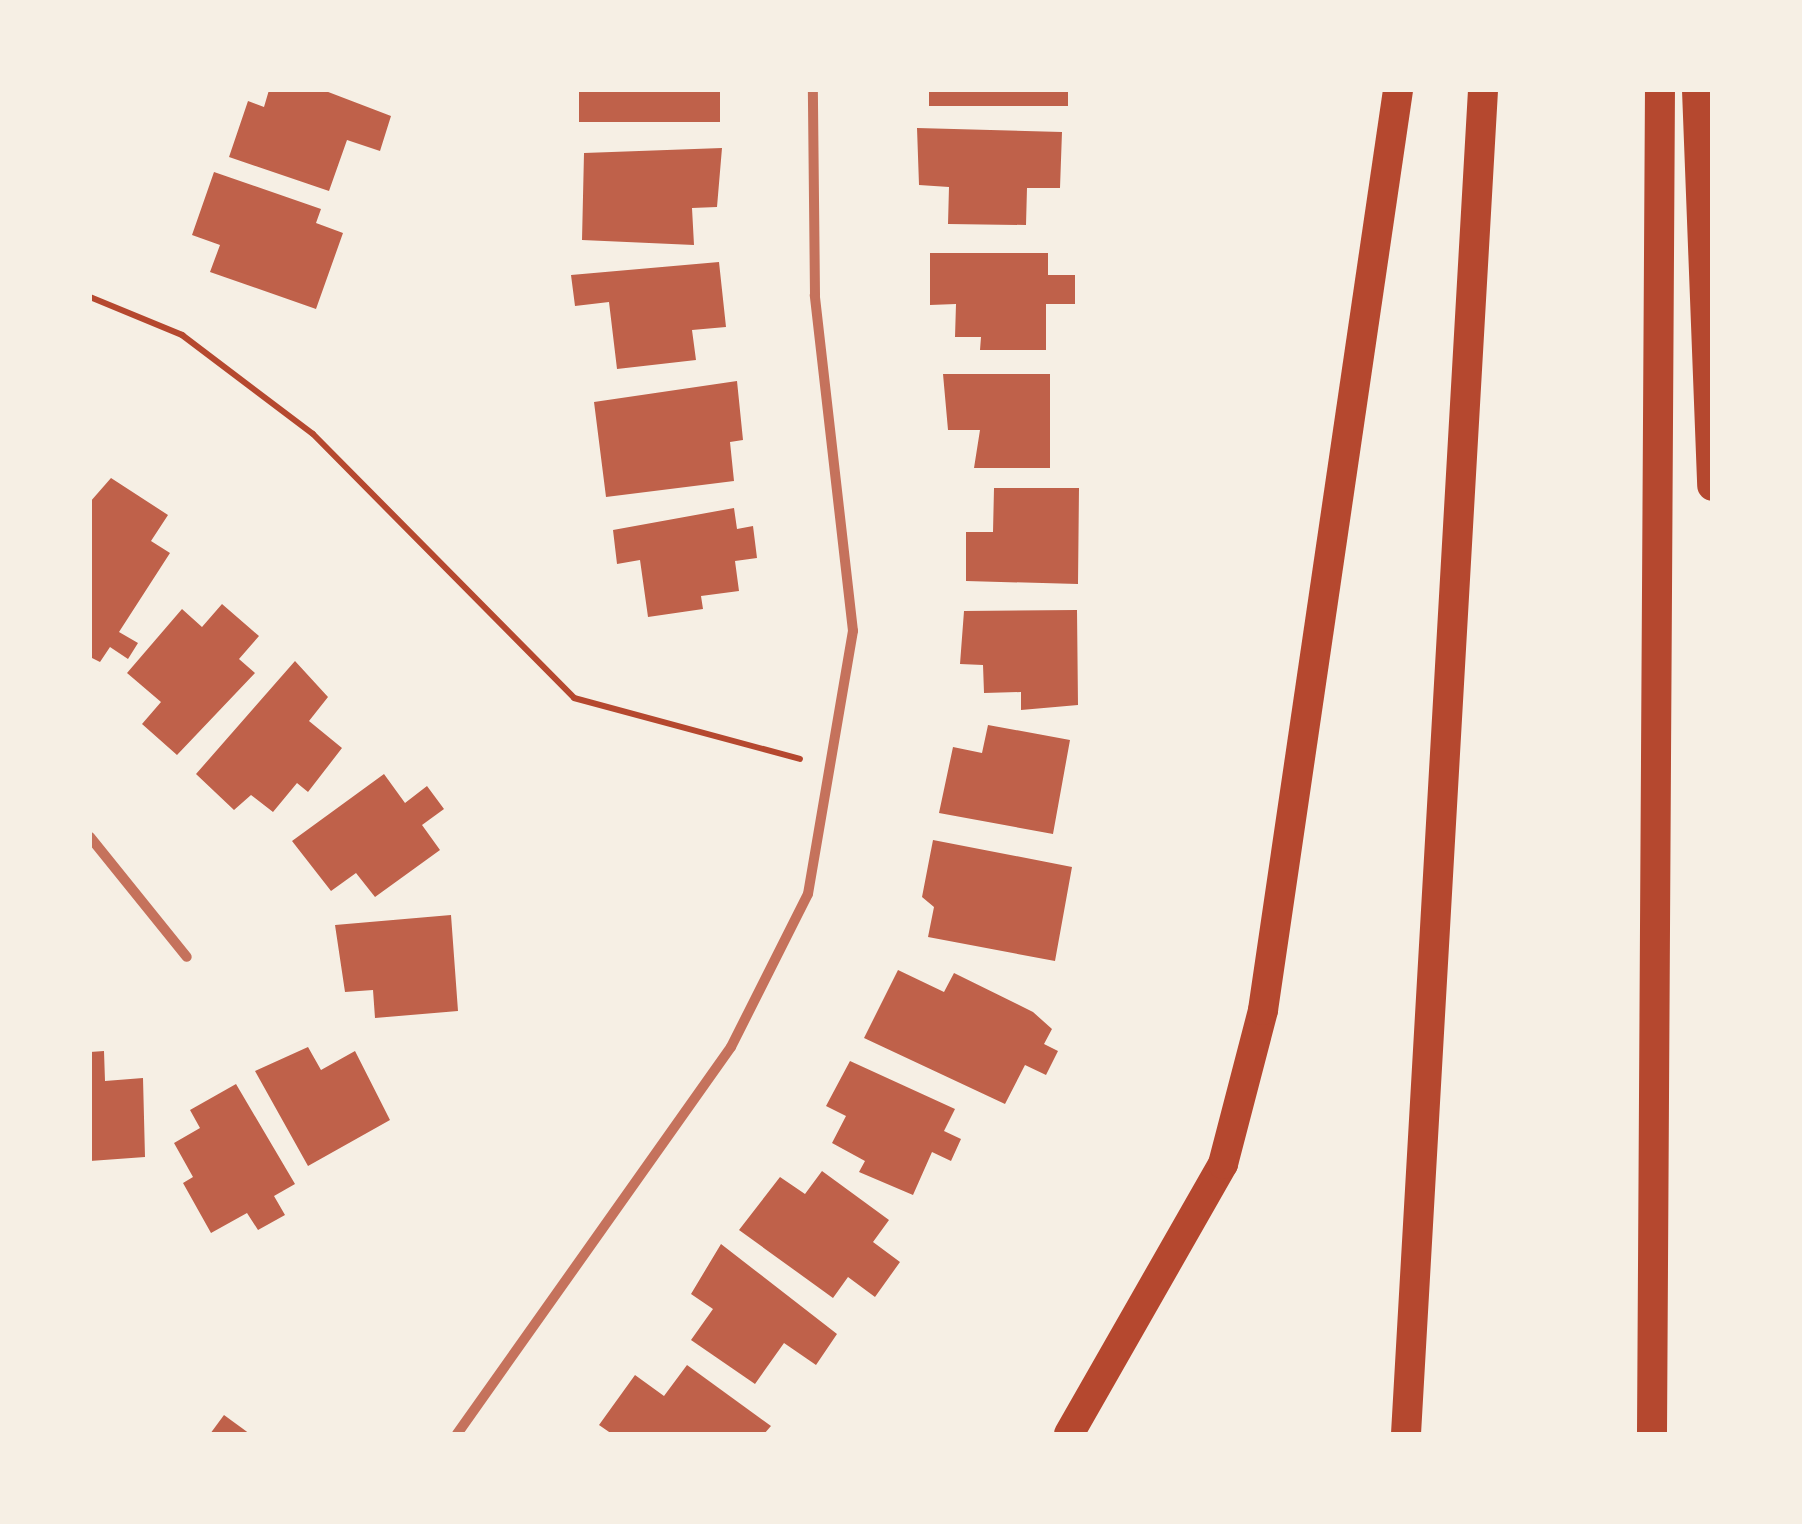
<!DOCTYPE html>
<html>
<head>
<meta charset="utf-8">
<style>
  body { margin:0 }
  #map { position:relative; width:1802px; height:1524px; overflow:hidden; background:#f6efe4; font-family:Ubuntu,sans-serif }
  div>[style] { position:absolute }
  .building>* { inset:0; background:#bf614a; transform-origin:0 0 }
  .path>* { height:6px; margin:-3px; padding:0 3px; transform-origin:3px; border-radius:3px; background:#b5482f }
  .minor>* { height:10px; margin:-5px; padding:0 5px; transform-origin:5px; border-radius:5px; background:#c5725c }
  .motorway>* { height:30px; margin:-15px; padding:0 15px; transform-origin:15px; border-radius:15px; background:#b5482f }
  span { translate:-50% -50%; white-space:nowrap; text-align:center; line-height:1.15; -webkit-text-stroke:8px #f6efe4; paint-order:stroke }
  .frame { position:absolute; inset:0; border:92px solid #f6efe4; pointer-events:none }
</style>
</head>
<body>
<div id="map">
  <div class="building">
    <i style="clip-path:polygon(269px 90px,323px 90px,391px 116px,380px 151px,347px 140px,329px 191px,229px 157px,248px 101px,264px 107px)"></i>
    <i style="left:579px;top:90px;width:141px;height:32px"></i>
    <i style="left:929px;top:90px;width:139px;height:16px"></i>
    <i style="clip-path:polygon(917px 128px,1062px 132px,1060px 188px,1027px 188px,1026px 225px,948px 224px,949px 187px,919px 185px)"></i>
    <i style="clip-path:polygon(722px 148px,717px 207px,692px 208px,694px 245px,582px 240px,584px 153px)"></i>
    <i style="clip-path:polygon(214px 172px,321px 209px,316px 223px,343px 233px,316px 309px,210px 272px,220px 245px,192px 235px)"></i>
    <i style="clip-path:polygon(930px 253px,1048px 253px,1048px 275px,1075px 275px,1075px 304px,1046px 304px,1046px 350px,980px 350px,981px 337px,955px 337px,956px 304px,930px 305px)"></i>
    <i style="clip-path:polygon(719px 262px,726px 327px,692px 330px,696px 360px,617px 369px,609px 302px,575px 306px,571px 275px)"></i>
    <i style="clip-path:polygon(943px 374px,1050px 374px,1050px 468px,974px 468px,980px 430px,948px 430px)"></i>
    <i style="clip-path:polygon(737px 381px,743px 440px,730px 442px,734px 481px,606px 497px,594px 402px)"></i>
    <i style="clip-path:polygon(111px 478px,168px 515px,151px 541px,170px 553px,119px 632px,138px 643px,128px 659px,110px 647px,100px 662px,90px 657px,90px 502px)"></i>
    <i style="clip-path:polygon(994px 488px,1079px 488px,1078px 584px,966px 581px,966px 532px,993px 532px)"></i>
    <i style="clip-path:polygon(734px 508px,737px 529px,753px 526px,757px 558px,735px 561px,739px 591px,701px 596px,703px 609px,648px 617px,640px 560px,617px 564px,613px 530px)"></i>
    <i style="clip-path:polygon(222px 604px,259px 636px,239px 659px,255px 673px,177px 755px,142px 724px,161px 702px,127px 673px,182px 609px,202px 627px)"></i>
    <i style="clip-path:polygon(1077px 610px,1078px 705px,1021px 710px,1021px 692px,984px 693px,983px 665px,960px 664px,964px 611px)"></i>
    <i style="clip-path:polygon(295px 661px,328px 697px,309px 721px,342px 748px,308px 792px,297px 783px,273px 812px,251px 795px,234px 810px,196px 774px)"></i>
    <i style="clip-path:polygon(988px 725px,1070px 740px,1053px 834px,939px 813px,953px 747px,982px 753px)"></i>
    <i style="clip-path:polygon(384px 774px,405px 803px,427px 786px,444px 809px,422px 825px,440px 850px,375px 897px,356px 873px,331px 891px,292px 841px)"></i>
    <i style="clip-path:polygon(933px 840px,1072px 867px,1055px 961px,928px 937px,934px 907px,922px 897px)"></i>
    <i style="clip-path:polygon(451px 915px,458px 1011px,375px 1018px,373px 990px,345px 992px,335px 925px)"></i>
    <i style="clip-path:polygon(898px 970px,944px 992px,954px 973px,1033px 1012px,1052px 1029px,1044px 1044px,1058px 1051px,1046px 1075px,1025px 1065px,1005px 1104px,864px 1038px)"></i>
    <i style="clip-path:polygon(308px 1047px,321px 1070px,355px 1051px,390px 1120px,308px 1166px,255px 1071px)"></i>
    <i style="clip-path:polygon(104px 1051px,105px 1081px,143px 1078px,145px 1157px,90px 1161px,90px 1052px)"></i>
    <i style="clip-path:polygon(850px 1061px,955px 1109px,944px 1131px,961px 1139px,951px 1161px,932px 1152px,913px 1195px,859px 1172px,865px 1161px,832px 1143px,846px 1116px,826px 1106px)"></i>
    <i style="clip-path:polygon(236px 1084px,295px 1184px,274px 1196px,285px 1215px,258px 1230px,247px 1213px,211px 1233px,183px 1183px,193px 1177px,174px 1143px,200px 1128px,190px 1110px)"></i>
    <i style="clip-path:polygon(822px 1171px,889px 1220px,873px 1242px,900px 1262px,875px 1297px,848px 1277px,833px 1298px,739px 1230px,780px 1177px,805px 1194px)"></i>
    <i style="clip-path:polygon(721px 1244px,837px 1334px,816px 1365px,784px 1343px,755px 1384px,691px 1340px,713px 1309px,691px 1294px)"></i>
    <i style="clip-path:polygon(687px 1365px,771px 1426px,764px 1434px,612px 1434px,599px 1425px,635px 1375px,664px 1396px)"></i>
    <i style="clip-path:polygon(224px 1415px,250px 1434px,210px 1434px)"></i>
  </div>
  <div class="path">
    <i style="left:90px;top:297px;width:100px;rotate:22.4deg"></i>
    <i style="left:182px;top:335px;width:164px;rotate:37.1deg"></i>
    <i style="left:313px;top:434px;width:371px;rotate:45.3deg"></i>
    <i style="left:574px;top:698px;width:234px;rotate:15.1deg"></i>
  </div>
  <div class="minor">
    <i style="left:90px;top:837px;width:154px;rotate:51.1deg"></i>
    <i style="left:457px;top:1434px;width:474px;rotate:-54.7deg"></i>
    <i style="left:731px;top:1047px;width:171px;rotate:-63.3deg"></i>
    <i style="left:808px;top:894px;width:267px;rotate:-80.3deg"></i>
    <i style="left:853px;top:631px;width:338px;rotate:-96.5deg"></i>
    <i style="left:815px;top:295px;width:205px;rotate:-90.6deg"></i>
  </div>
  <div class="motorway">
    <i style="left:1697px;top:90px;width:396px;rotate:87.8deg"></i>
    <i style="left:1069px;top:1434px;width:311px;rotate:-60.3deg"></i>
    <i style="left:1223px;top:1164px;width:159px;rotate:-75.4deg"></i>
    <i style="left:1263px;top:1010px;width:930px;rotate:-81.65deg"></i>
    <i style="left:1406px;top:1434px;width:1346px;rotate:-86.72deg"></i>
    <i style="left:1652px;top:1434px;width:1344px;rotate:-89.66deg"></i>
  </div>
  <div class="frame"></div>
</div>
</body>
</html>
